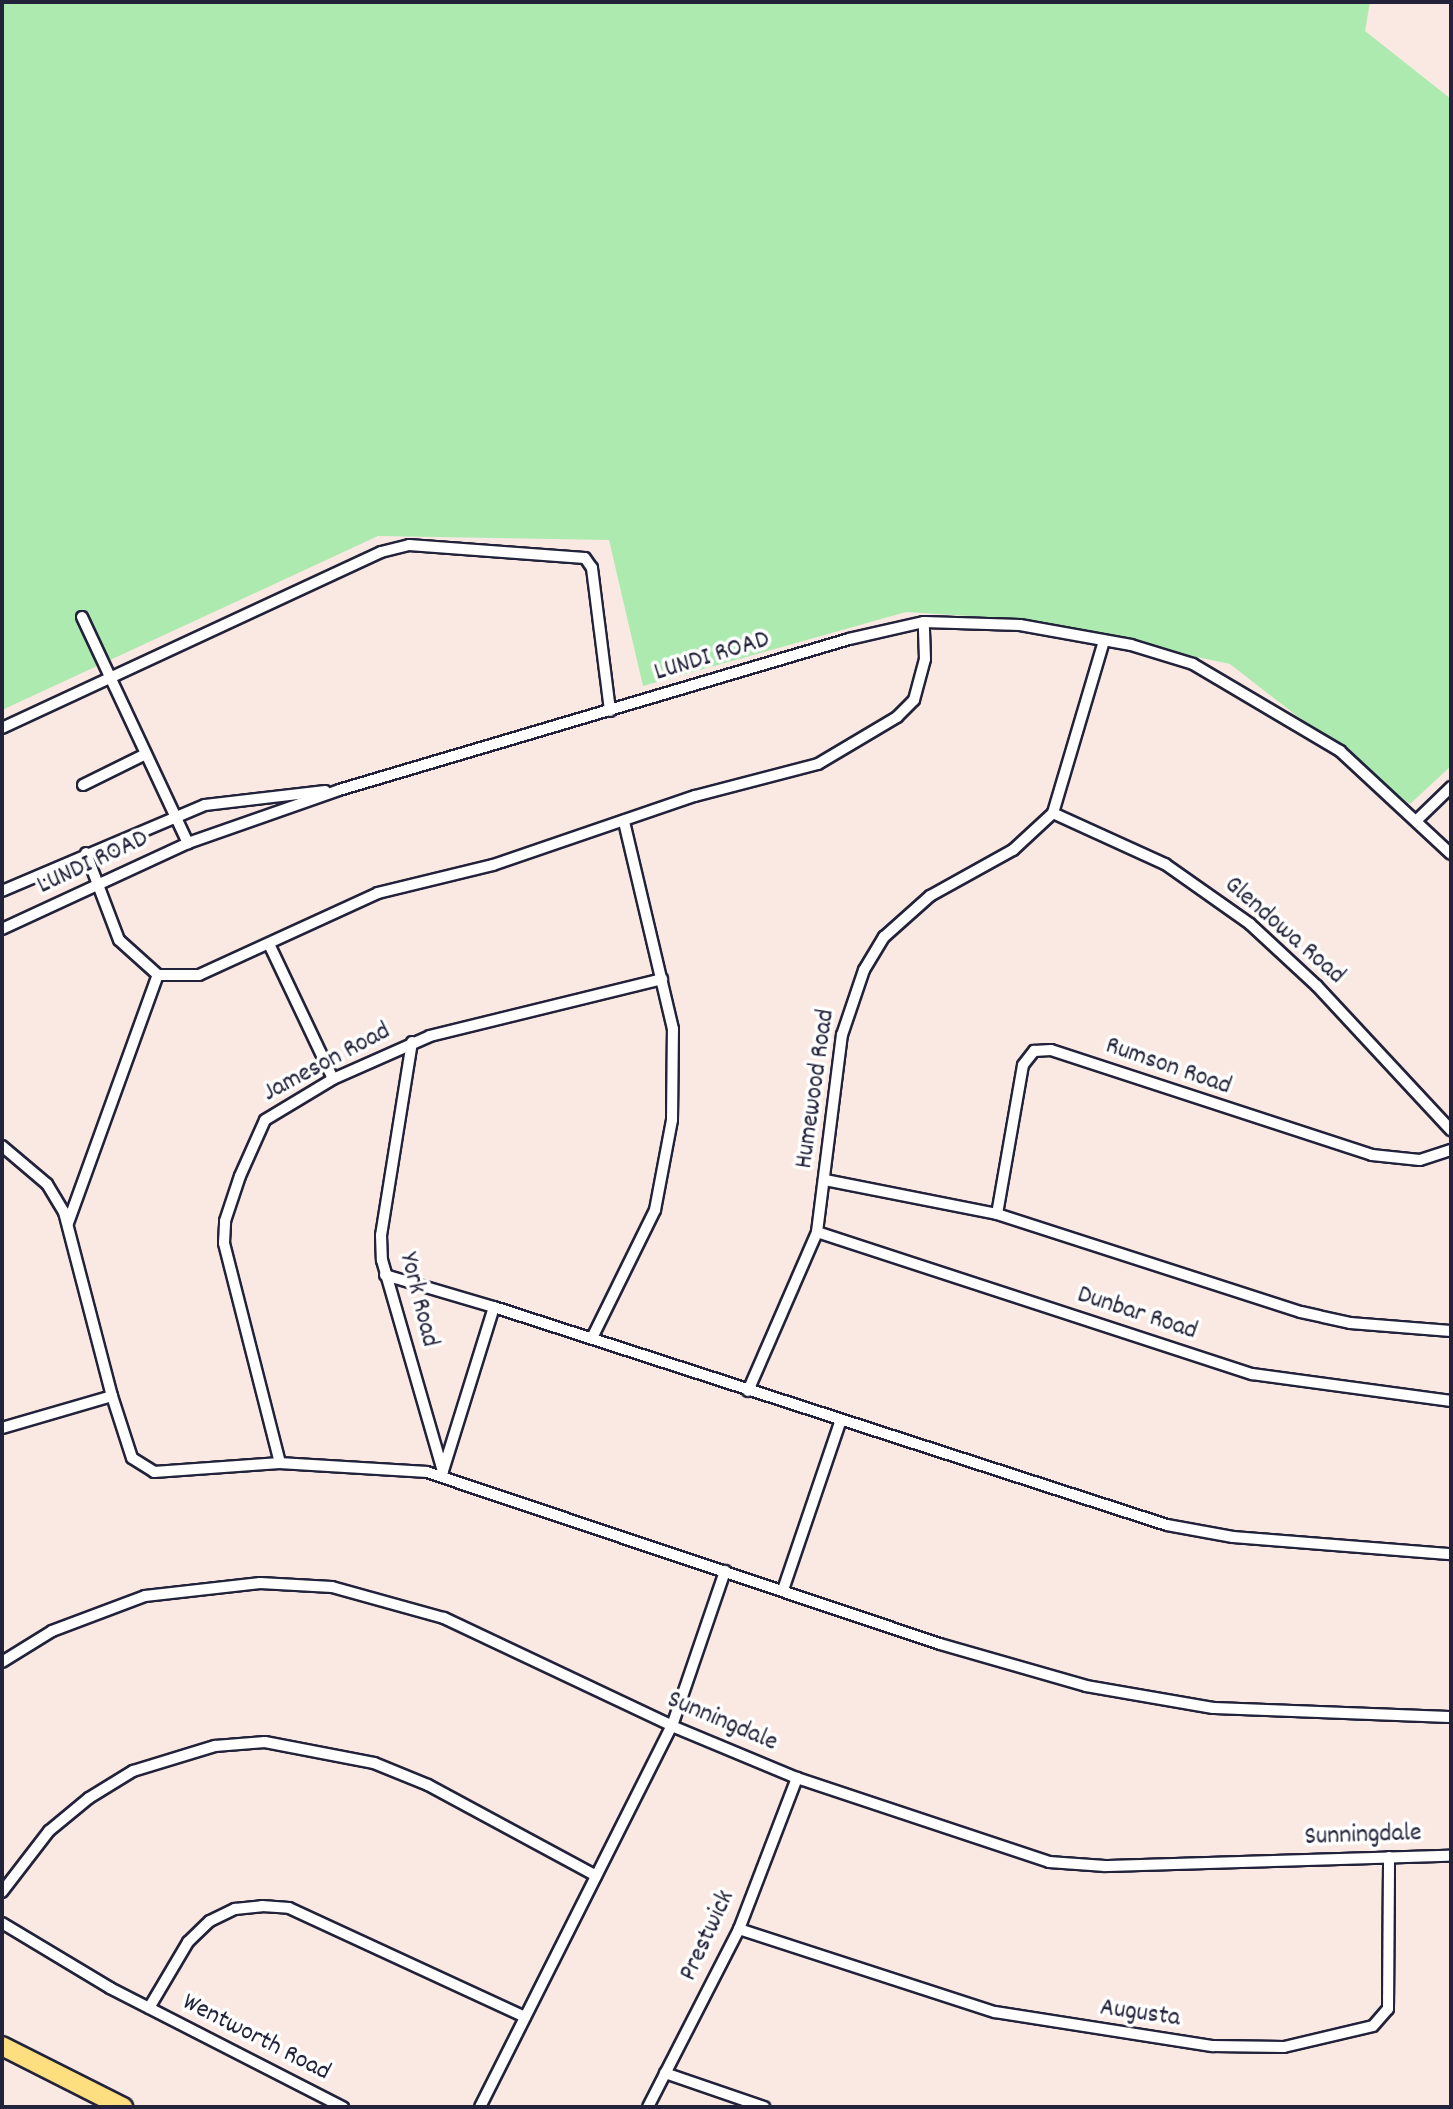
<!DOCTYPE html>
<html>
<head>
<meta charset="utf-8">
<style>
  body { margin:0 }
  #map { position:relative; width:1453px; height:2109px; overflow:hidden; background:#f9e9e2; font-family:Dekko,sans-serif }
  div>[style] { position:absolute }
  .green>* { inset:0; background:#aceab0 }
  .roads { filter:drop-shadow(2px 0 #22223b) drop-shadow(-2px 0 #22223b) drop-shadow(0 2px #22223b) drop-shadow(0 -2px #22223b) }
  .street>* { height:10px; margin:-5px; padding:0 5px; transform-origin:5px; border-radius:5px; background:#fff }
  .highway>* { height:18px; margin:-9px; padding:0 9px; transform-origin:9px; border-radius:9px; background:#fddf80 }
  span { translate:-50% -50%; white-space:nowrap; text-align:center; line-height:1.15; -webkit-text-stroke:7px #fff; paint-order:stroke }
  .street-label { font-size:26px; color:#22223b }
  .frame { position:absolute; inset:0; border:4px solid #22223b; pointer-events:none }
</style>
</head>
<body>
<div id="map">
  <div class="green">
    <i style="clip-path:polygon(2px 2px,1370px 2px,1365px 31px,1451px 99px,1451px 766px,1410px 804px,1230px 664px,1017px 619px,906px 612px,643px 686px,609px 540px,378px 536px,2px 710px)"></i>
  </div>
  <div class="roads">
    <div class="street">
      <i style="left:82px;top:617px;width:250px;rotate:64.9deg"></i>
      <i style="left:2px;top:728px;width:418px;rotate:-24.9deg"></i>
      <i style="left:381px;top:552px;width:29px;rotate:-14deg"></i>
      <i style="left:409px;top:545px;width:176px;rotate:4.2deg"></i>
      <i style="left:585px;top:558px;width:12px;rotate:55deg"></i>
      <i style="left:592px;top:568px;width:144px;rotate:82.8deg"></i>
      <i style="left:83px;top:785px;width:70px;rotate:-26.2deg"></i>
      <i style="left:1053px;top:813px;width:123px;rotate:24.5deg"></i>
      <i style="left:1165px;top:864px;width:104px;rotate:35.2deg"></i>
      <i style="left:1250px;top:924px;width:91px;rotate:42.8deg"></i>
      <i style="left:1317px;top:986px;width:197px;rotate:47.1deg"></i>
      <i style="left:1418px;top:819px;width:46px;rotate:-44.1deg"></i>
      <i style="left:2px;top:891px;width:220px;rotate:-23deg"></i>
      <i style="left:205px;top:805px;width:121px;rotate:-6.7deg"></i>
      <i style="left:2px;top:929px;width:205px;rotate:-24.8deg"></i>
      <i style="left:188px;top:843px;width:160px;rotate:-19.3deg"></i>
      <i style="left:339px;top:790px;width:532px;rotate:-16.49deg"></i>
      <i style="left:849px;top:639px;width:77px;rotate:-12.8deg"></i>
      <i style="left:924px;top:622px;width:96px;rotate:1.8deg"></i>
      <i style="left:1020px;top:625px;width:113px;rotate:10.2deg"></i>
      <i style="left:1131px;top:645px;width:65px;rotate:17deg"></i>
      <i style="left:1193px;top:664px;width:171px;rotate:30.6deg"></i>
      <i style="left:1340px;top:751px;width:151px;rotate:42.9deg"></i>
      <i style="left:269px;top:944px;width:149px;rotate:64.6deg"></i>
      <i style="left:158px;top:975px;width:41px"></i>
      <i style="left:199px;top:975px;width:197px;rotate:-24.6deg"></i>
      <i style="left:378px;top:893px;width:118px;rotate:-13.7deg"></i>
      <i style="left:493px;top:865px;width:213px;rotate:-18.9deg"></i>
      <i style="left:695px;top:796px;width:127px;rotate:-14.6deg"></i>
      <i style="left:818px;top:764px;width:92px;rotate:-30.7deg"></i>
      <i style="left:897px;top:717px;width:24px;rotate:-45deg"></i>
      <i style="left:914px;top:700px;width:42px;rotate:-75deg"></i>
      <i style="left:925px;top:659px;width:37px;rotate:-92deg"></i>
      <i style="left:412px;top:1042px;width:195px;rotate:99.1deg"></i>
      <i style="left:381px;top:1235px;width:25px;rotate:88deg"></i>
      <i style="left:382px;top:1260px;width:220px;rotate:73.9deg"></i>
      <i style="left:2px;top:1146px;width:59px;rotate:40.2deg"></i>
      <i style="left:47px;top:1184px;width:33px;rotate:59deg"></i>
      <i style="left:64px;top:1212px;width:190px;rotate:75.4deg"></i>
      <i style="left:112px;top:1396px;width:115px;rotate:163.8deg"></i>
      <i style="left:825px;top:1180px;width:175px;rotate:11.2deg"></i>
      <i style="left:997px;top:1214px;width:319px;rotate:17.9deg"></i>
      <i style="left:1301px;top:1312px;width:50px;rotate:12.7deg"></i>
      <i style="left:1350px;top:1323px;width:101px;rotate:4.5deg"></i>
      <i style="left:997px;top:1214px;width:151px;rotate:-80.1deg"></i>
      <i style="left:1023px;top:1065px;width:18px;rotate:-52deg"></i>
      <i style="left:1034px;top:1051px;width:17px;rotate:-3deg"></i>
      <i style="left:1051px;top:1050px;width:338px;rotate:18.1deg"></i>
      <i style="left:1372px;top:1155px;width:48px;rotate:5.9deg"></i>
      <i style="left:1420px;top:1160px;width:33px;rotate:-18deg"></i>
      <i style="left:68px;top:1223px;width:264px;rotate:-70.1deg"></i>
      <i style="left:158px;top:975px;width:52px;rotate:-138.1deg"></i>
      <i style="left:119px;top:940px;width:93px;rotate:-110.8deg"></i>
      <i style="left:817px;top:1232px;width:458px;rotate:18.1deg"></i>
      <i style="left:1252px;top:1374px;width:201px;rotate:7.7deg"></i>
      <i style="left:385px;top:1275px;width:114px;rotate:16.4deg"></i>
      <i style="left:494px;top:1307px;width:172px;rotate:107.3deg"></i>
      <i style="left:494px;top:1307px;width:707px;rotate:17.95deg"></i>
      <i style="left:1167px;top:1525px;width:67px;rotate:10.3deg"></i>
      <i style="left:1233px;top:1537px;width:219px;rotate:4.5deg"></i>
      <i style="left:592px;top:1338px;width:143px;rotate:-63.8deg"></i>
      <i style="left:655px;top:1210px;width:92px;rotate:-79.3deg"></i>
      <i style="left:672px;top:1120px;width:91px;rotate:-89.4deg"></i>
      <i style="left:673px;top:1029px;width:214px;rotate:-103.3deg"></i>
      <i style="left:748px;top:1391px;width:173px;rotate:-66.5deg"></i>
      <i style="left:817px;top:1232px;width:199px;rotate:-82.8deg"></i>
      <i style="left:842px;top:1035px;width:69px;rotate:-71.3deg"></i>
      <i style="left:864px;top:970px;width:39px;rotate:-59deg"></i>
      <i style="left:884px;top:937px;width:62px;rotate:-41.7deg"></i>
      <i style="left:930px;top:896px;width:95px;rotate:-29deg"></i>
      <i style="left:1013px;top:850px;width:54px;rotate:-42.8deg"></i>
      <i style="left:1053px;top:813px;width:179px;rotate:-73.5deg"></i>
      <i style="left:112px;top:1396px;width:65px;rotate:72.1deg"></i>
      <i style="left:132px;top:1458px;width:26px;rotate:32deg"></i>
      <i style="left:154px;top:1472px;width:126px;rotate:-4.1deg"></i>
      <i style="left:280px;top:1463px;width:147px;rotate:3.5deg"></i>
      <i style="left:427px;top:1472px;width:541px;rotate:18.54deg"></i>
      <i style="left:940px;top:1644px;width:152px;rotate:16deg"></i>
      <i style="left:1086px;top:1686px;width:129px;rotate:9.8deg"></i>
      <i style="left:1213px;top:1708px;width:238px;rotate:2.2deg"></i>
      <i style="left:280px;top:1463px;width:227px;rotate:-104.3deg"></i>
      <i style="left:224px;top:1243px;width:22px;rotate:-87deg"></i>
      <i style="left:225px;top:1221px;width:47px;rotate:-71.6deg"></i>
      <i style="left:240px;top:1176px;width:61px;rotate:-65.9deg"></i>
      <i style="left:265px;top:1120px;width:79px;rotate:-31.1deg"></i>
      <i style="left:333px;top:1079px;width:106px;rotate:-23.9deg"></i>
      <i style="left:430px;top:1036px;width:239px;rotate:-13.8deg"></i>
      <i style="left:783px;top:1590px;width:176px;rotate:-71.2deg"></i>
      <i style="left:2px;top:1662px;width:59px;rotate:-31.8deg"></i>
      <i style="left:52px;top:1631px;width:99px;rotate:-20.6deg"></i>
      <i style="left:145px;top:1596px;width:116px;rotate:-6.4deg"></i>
      <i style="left:260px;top:1583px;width:72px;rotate:3.2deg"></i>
      <i style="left:332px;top:1587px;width:116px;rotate:15.5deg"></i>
      <i style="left:444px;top:1618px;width:252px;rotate:25.3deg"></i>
      <i style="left:672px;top:1726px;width:135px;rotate:22.6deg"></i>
      <i style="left:797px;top:1778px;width:266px;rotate:18.4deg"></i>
      <i style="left:1049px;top:1862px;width:56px;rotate:4.1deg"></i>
      <i style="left:1105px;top:1866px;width:346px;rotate:-1.7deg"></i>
      <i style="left:2px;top:1892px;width:77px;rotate:-52.4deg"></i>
      <i style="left:49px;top:1831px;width:52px;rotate:-39.5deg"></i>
      <i style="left:89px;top:1798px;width:52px;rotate:-31.5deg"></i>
      <i style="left:133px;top:1771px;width:86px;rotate:-17deg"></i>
      <i style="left:215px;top:1746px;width:50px;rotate:-4.6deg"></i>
      <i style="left:265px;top:1742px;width:111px;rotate:10.9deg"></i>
      <i style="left:374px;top:1763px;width:58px;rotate:22.2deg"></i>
      <i style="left:428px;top:1785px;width:191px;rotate:28.4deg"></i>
      <i style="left:2px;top:1923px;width:126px;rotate:31deg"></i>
      <i style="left:110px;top:1988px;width:262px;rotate:27.1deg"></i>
      <i style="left:739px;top:1929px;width:269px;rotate:18deg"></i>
      <i style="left:995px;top:2012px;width:221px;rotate:8.9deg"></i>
      <i style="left:1213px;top:2046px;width:71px;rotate:0.8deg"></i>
      <i style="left:1284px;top:2047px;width:91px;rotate:-13.3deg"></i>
      <i style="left:1373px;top:2026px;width:23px;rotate:-49deg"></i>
      <i style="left:1388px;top:2009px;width:152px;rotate:-89.6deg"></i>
      <i style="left:149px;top:2008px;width:77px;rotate:-59.4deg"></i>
      <i style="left:188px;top:1942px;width:30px;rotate:-44deg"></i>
      <i style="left:210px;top:1921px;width:28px;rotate:-26deg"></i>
      <i style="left:235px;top:1909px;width:27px;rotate:-6deg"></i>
      <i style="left:262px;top:1906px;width:27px;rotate:4deg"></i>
      <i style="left:289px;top:1908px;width:260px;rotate:24.8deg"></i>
      <i style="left:665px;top:2073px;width:105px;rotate:19deg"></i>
      <i style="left:480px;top:2107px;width:427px;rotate:-63.3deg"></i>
      <i style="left:672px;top:1726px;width:164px;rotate:-71.1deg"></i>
      <i style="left:648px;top:2107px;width:200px;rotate:-62.9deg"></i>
      <i style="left:739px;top:1929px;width:162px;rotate:-69deg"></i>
    </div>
    <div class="highway">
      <i style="left:2px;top:2046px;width:136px;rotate:26.8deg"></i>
    </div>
  </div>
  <div class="street-label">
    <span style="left:712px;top:657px;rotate:-17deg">LUNDI ROAD</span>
    <span style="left:93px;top:863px;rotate:-25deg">LUNDI ROAD</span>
    <span style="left:1284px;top:931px;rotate:41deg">Glendowa Road</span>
    <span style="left:327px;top:1063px;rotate:-28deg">Jameson Road</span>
    <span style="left:1168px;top:1067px;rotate:19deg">Rumson Road</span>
    <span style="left:816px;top:1089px;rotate:-82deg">Humewood Road</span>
    <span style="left:418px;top:1300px;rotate:76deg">York Road</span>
    <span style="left:1137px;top:1314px;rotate:18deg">Dunbar Road</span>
    <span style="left:722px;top:1722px;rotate:23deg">Sunningdale</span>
    <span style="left:1363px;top:1836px;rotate:-2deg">Sunningdale</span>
    <span style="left:708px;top:1936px;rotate:-65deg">Prestwick</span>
    <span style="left:1140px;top:2014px;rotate:8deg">Augusta</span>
    <span style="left:256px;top:2038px;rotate:27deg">Wentworth Road</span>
  </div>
  <div class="frame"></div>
</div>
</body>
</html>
